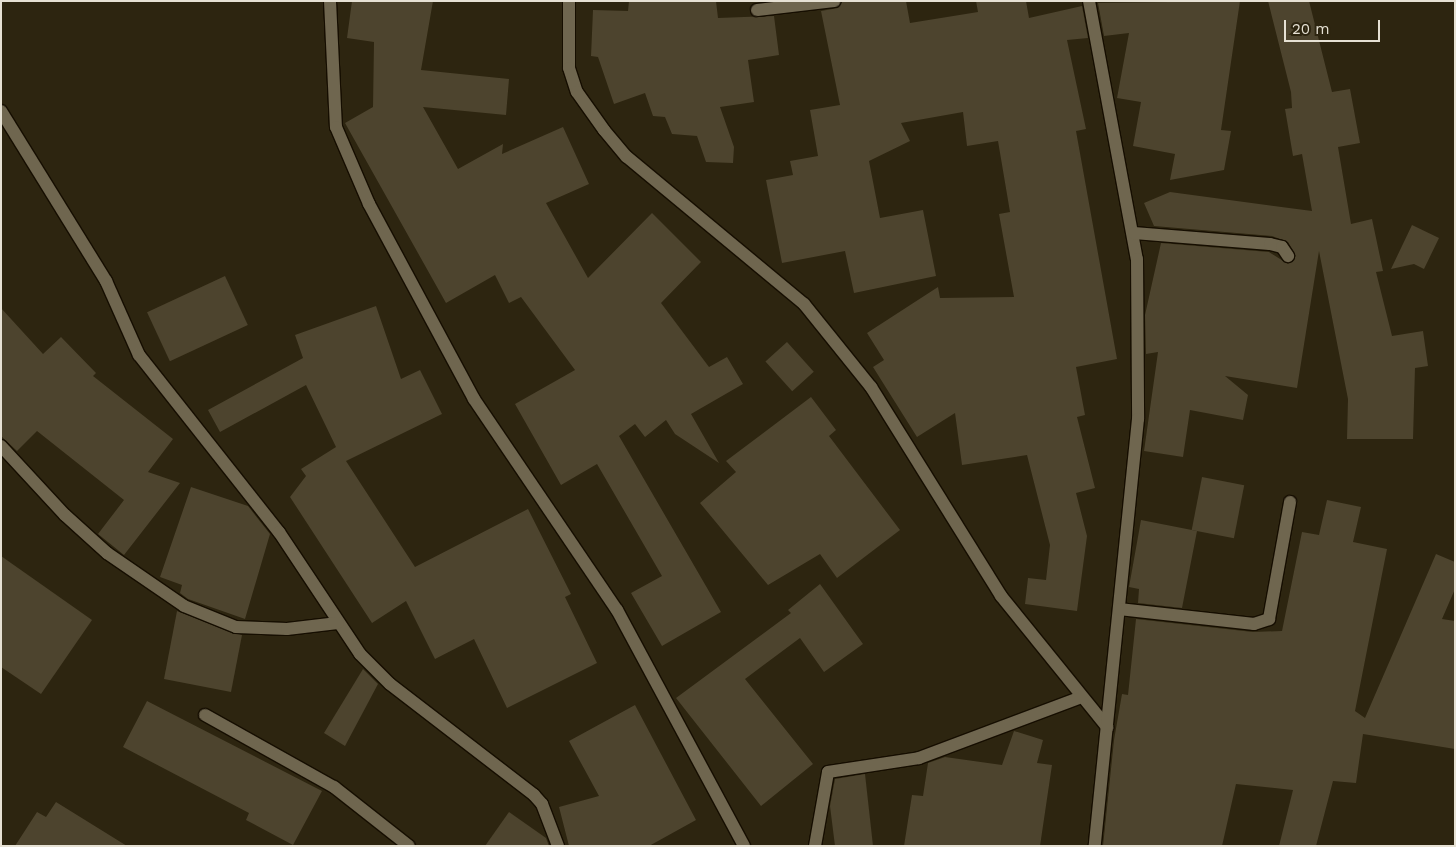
<!DOCTYPE html>
<html>
<head>
<meta charset="utf-8">
<style>
  body { margin:0 }
  #map { position:relative; width:1456px; height:847px; overflow:hidden; background:#2d2510; font-family:"Work Sans",sans-serif }
  div>[style] { position:absolute }
  .building>* { inset:0; background:#4d442e; transform-origin:0 0 }
  .roads { filter:drop-shadow(1px 0 #160e00) drop-shadow(-1px 0 #160e00) drop-shadow(0 1px #160e00) drop-shadow(0 -1px #160e00) }
  .minor>* { height:12px; margin:-6px; padding:0 6px; transform-origin:6px; border-radius:6px; background:#6f664f }
  span { translate:-50% -50%; white-space:nowrap; text-align:center; line-height:1.15; -webkit-text-stroke:4.5px #2d2510; paint-order:stroke }
  .frame { position:absolute; inset:0; border:2px solid #e6e1d4; pointer-events:none }
  .scale { position:absolute; left:1284px; top:20px; width:96px; height:22px; box-sizing:border-box; border:2px solid #e6e1d4; border-top:0; padding-left:6px; font-size:15px; line-height:18px; white-space:nowrap; color:#e6e1d4; -webkit-text-stroke:4px #2d2510; paint-order:stroke }
</style>
</head>
<body>
<div id="map">
  <div class="building">
    <i style="clip-path:polygon(352px 1px,433px 1px,421px 70px,509px 79px,506px 115px,423px 107px,458px 169px,503px 144px,502px 154px,563px 127px,589px 184px,546px 203px,588px 278px,652px 213px,701px 262px,661px 303px,709px 367px,727px 357px,743px 384px,691px 414px,719px 463px,675px 434px,666px 420px,645px 437px,635px 424px,619px 436px,721px 612px,662px 646px,631px 593px,662px 576px,597px 464px,561px 485px,515px 404px,575px 370px,521px 297px,509px 303px,495px 275px,446px 303px,345px 123px,373px 107px,374px 42px,347px 38px)"></i>
    <i style="clip-path:polygon(629px 1px,716px 1px,718px 18px,774px 16px,779px 55px,748px 60px,754px 102px,720px 107px,734px 147px,733px 163px,706px 162px,697px 136px,672px 134px,665px 117px,653px 116px,645px 93px,614px 104px,598px 57px,591px 56px,593px 10px,628px 11px)"></i>
    <i style="clip-path:polygon(842px 1px,906px 1px,910px 23px,978px 12px,976px 1px,1026px 1px,1029px 18px,1082px 6px,1088px 38px,1067px 40px,1086px 129px,1076px 131px,1117px 359px,1076px 367px,1085px 415px,1077px 417px,1095px 488px,1076px 493px,1087px 536px,1077px 611px,1025px 604px,1028px 578px,1046px 580px,1050px 545px,1027px 455px,962px 465px,955px 413px,917px 437px,873px 367px,884px 360px,867px 333px,938px 287px,940px 298px,1014px 297px,999px 214px,1010px 212px,998px 141px,967px 146px,963px 112px,901px 123px,910px 141px,869px 161px,880px 218px,923px 210px,936px 276px,854px 293px,845px 251px,782px 263px,766px 180px,793px 175px,790px 161px,818px 156px,810px 110px,840px 105px,821px 11px,838px 8px)"></i>
    <i style="clip-path:polygon(1240px 1px,1221px 130px,1231px 131px,1224px 170px,1170px 180px,1175px 154px,1133px 146px,1141px 102px,1117px 98px,1129px 33px,1104px 36px,1098px 3px)"></i>
    <i style="clip-path:polygon(1268px 1px,1309px 1px,1332px 92px,1350px 89px,1360px 143px,1338px 147px,1351px 224px,1372px 219px,1383px 271px,1376px 272px,1392px 336px,1423px 331px,1428px 366px,1415px 368px,1413px 439px,1347px 439px,1348px 399px,1319px 251px,1297px 388px,1225px 376px,1248px 395px,1243px 420px,1190px 410px,1183px 457px,1144px 451px,1158px 352px,1146px 354px,1145px 315px,1161px 243px,1269px 252px,1288px 264px,1296px 256px,1288px 242px,1272px 236px,1154px 226px,1144px 203px,1170px 192px,1312px 211px,1302px 154px,1293px 156px,1285px 109px,1292px 108px,1291px 92px)"></i>
    <i style="clip-path:polygon(1412px 225px,1439px 238px,1424px 269px,1414px 264px,1391px 269px)"></i>
    <i style="left:225px;top:276px;width:54px;height:86px;rotate:65deg"></i>
    <i style="clip-path:polygon(376px 306px,401px 379px,420px 370px,442px 414px,346px 461px,415px 567px,528px 509px,571px 594px,565px 597px,597px 663px,507px 708px,474px 639px,435px 659px,406px 601px,372px 623px,290px 497px,306px 476px,301px 469px,336px 447px,306px 385px,220px 432px,208px 410px,303px 358px,295px 335px)"></i>
    <i style="clip-path:polygon(1px 308px,43px 354px,61px 337px,96px 373px,93px 376px,173px 439px,148px 472px,180px 483px,124px 555px,98px 534px,124px 500px,37px 431px,17px 451px,1px 436px)"></i>
    <i style="left:787px;top:342px;width:40px;height:29px;rotate:48deg"></i>
    <i style="clip-path:polygon(811px 397px,836px 430px,829px 436px,900px 530px,837px 578px,820px 554px,768px 585px,700px 503px,736px 472px,726px 461px)"></i>
    <i style="left:1202px;top:477px;width:43px;height:54px;rotate:11deg"></i>
    <i style="clip-path:polygon(191px 487px,248px 506px,270px 534px,245px 619px,188px 599px,180px 593px,182px 585px,160px 577px)"></i>
    <i style="clip-path:polygon(1327px 500px,1361px 507px,1353px 542px,1387px 549px,1355px 711px,1365px 718px,1436px 554px,1455px 562px,1455px 589px,1442px 619px,1455px 621px,1455px 749px,1363px 734px,1356px 783px,1333px 781px,1316px 846px,1279px 846px,1293px 790px,1236px 784px,1222px 846px,1103px 846px,1114px 740px,1122px 694px,1128px 695px,1136px 619px,1253px 632px,1282px 631px,1302px 532px,1319px 535px)"></i>
    <i style="clip-path:polygon(1141px 520px,1197px 531px,1182px 608px,1138px 603px,1139px 589px,1129px 587px)"></i>
    <i style="clip-path:polygon(1px 556px,92px 620px,41px 694px,1px 667px)"></i>
    <i style="clip-path:polygon(820px 584px,863px 644px,824px 672px,800px 638px,745px 679px,813px 764px,761px 806px,676px 698px,791px 613px,788px 610px)"></i>
    <i style="clip-path:polygon(177px 611px,242px 635px,231px 692px,164px 679px)"></i>
    <i style="clip-path:polygon(363px 669px,378px 684px,345px 746px,324px 733px)"></i>
    <i style="clip-path:polygon(147px 701px,322px 791px,293px 845px,246px 820px,249px 813px,123px 747px)"></i>
    <i style="clip-path:polygon(635px 705px,696px 820px,649px 846px,569px 846px,559px 807px,599px 796px,569px 741px)"></i>
    <i style="clip-path:polygon(1014px 731px,1043px 740px,1037px 763px,1052px 765px,1040px 846px,904px 846px,912px 795px,923px 796px,928px 763px,945px 757px,1002px 765px)"></i>
    <i style="clip-path:polygon(865px 774px,873px 846px,835px 846px,830px 806px,835px 779px)"></i>
    <i style="clip-path:polygon(56px 802px,127px 846px,15px 846px,37px 812px,46px 817px)"></i>
    <i style="clip-path:polygon(509px 812px,546px 838px,549px 846px,485px 846px)"></i>
  </div>
  <div class="roads">
    <div class="minor">
      <i style="left:330px;top:1px;width:126px;rotate:87.3deg"></i>
      <i style="left:336px;top:127px;width:84px;rotate:66.8deg"></i>
      <i style="left:369px;top:204px;width:221px;rotate:61.7deg"></i>
      <i style="left:474px;top:399px;width:255px;rotate:55.9deg"></i>
      <i style="left:617px;top:610px;width:268px;rotate:61.7deg"></i>
      <i style="left:569px;top:1px;width:67px;rotate:90deg"></i>
      <i style="left:569px;top:68px;width:25px;rotate:72deg"></i>
      <i style="left:577px;top:92px;width:47px;rotate:54.6deg"></i>
      <i style="left:604px;top:130px;width:35px;rotate:50deg"></i>
      <i style="left:627px;top:157px;width:230px;rotate:39.7deg"></i>
      <i style="left:804px;top:304px;width:107px;rotate:51.1deg"></i>
      <i style="left:871px;top:387px;width:246px;rotate:58.1deg"></i>
      <i style="left:1001px;top:596px;width:169px;rotate:51deg"></i>
      <i style="left:1089px;top:1px;width:262px;rotate:79.5deg"></i>
      <i style="left:1137px;top:259px;width:160px;rotate:89.6deg"></i>
      <i style="left:1138px;top:419px;width:429px;rotate:95.8deg"></i>
      <i style="left:757px;top:10px;width:78px;rotate:-6.7deg"></i>
      <i style="left:1px;top:111px;width:200px;rotate:58.3deg"></i>
      <i style="left:106px;top:281px;width:81px;rotate:66deg"></i>
      <i style="left:139px;top:355px;width:226px;rotate:51.7deg"></i>
      <i style="left:279px;top:532px;width:146px;rotate:56.4deg"></i>
      <i style="left:360px;top:654px;width:42px;rotate:45deg"></i>
      <i style="left:390px;top:684px;width:182px;rotate:37.6deg"></i>
      <i style="left:534px;top:795px;width:12px;rotate:48deg"></i>
      <i style="left:542px;top:804px;width:45px;rotate:69.1deg"></i>
      <i style="left:1134px;top:233px;width:136px;rotate:4.6deg"></i>
      <i style="left:1270px;top:244px;width:12px;rotate:14deg"></i>
      <i style="left:1282px;top:247px;width:11px;rotate:56deg"></i>
      <i style="left:1px;top:446px;width:94px;rotate:47.2deg"></i>
      <i style="left:65px;top:515px;width:57px;rotate:42.1deg"></i>
      <i style="left:107px;top:553px;width:93px;rotate:34.5deg"></i>
      <i style="left:184px;top:606px;width:56px;rotate:22deg"></i>
      <i style="left:236px;top:627px;width:51px;rotate:2.2deg"></i>
      <i style="left:287px;top:629px;width:51px;rotate:-6.7deg"></i>
      <i style="left:1119px;top:609px;width:136px;rotate:6.3deg"></i>
      <i style="left:1254px;top:624px;width:16px;rotate:-18deg"></i>
      <i style="left:1269px;top:619px;width:119px;rotate:-79.8deg"></i>
      <i style="left:205px;top:715px;width:148px;rotate:29.2deg"></i>
      <i style="left:334px;top:787px;width:95px;rotate:38.2deg"></i>
      <i style="left:815px;top:846px;width:75px;rotate:-80deg"></i>
      <i style="left:828px;top:772px;width:92px;rotate:-8.7deg"></i>
      <i style="left:919px;top:758px;width:173px;rotate:-20.6deg"></i>
    </div>
  </div>
  <div class="frame"></div>
  <div class="scale">20 m</div>
</div>
</body>
</html>
